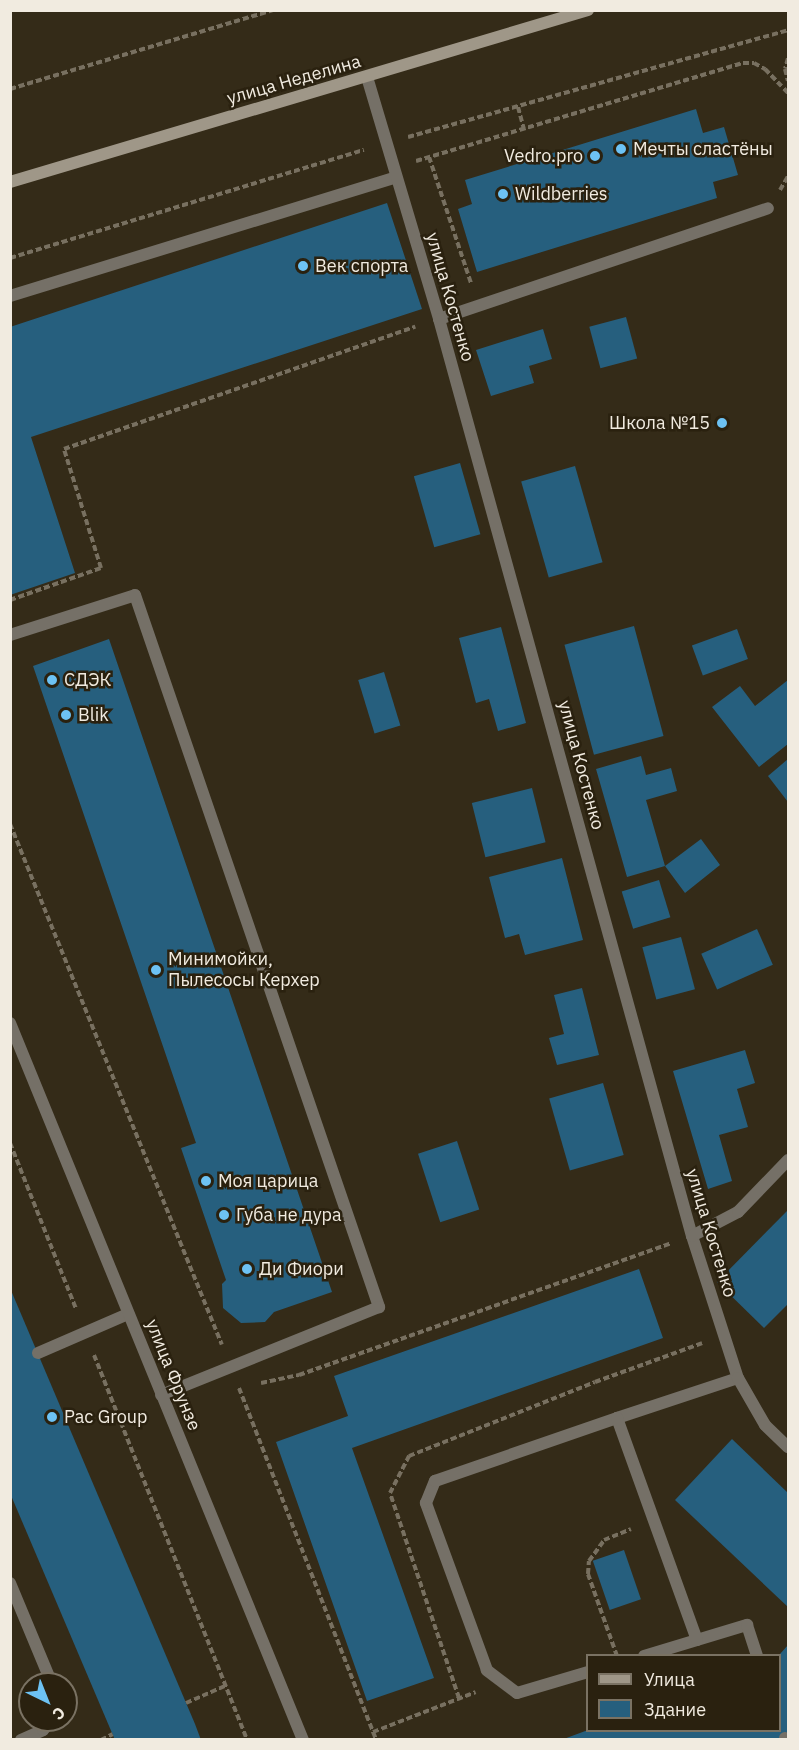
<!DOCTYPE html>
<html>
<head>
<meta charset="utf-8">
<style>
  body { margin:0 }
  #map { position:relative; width:799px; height:1750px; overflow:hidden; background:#342b18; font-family:"IBM Plex Sans",sans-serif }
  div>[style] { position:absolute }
  .building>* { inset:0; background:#265f7e; transform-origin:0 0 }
  .path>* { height:4px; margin-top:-2px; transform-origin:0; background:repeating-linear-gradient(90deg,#787060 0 6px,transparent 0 9px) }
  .lane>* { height:12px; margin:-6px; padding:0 6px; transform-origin:6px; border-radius:6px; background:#757067 }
  .street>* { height:12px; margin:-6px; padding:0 6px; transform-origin:6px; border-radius:6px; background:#757067 }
  .secondary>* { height:12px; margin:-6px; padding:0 6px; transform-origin:6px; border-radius:6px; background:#9f9788 }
  .dots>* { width:16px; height:16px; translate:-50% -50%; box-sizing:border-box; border:3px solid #2a210f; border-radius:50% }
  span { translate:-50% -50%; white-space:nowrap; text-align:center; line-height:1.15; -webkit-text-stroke:5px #2a210f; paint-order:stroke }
  .street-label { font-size:18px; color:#f1ebe0 }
  .poi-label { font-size:18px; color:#f1ebe0 }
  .left { translate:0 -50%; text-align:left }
  .right { translate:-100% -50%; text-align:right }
  .frame { position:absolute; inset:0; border:12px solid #f1ebe0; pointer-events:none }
  .legend { position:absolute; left:586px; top:1654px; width:195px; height:78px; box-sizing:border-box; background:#2a210f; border:2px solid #7a7263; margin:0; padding:8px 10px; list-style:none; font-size:18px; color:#f1ebe0 }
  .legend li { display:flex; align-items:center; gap:12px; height:30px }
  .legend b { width:30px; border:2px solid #7a7263 }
  .north { position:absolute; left:18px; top:1672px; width:60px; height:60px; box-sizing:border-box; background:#2a210f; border:2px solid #7a7263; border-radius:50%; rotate:137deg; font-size:16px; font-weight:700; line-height:24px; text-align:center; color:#f1ebe0 }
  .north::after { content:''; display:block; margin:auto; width:21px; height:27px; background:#6dc2f3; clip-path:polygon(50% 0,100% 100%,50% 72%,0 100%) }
</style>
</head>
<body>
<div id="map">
  <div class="building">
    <i style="clip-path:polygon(696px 109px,703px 133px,724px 127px,738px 175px,713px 182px,717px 198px,477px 272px,458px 209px,472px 204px,465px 180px)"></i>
    <i style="clip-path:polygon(387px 203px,422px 309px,31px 437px,75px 573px,10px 595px,10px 327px)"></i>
    <i style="left:626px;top:317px;width:43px;height:38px;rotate:75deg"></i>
    <i style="clip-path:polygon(543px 329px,552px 359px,529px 366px,534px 383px,491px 396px,476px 350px)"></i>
    <i style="left:460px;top:463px;width:74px;height:48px;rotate:74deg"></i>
    <i style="left:575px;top:466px;width:100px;height:56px;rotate:74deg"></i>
    <i style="left:634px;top:626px;width:114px;height:72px;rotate:75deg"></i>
    <i style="clip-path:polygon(501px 627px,526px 723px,498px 731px,489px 699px,476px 703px,459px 638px)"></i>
    <i style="left:737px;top:629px;width:32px;height:48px;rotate:70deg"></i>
    <i style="clip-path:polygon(109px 639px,332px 1292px,274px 1312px,265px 1322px,241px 1323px,223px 1308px,222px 1284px,226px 1280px,181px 1148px,196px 1143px,33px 666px)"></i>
    <i style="left:384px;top:672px;width:56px;height:27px;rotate:73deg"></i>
    <i style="clip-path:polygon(788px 680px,788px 744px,759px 767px,712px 707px,740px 686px,755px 706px)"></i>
    <i style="clip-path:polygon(641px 756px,646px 775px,671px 768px,677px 791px,646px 800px,665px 866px,701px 839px,720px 865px,685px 893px,665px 866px,627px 877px,596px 769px)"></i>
    <i style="clip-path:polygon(788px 759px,788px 802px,768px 776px)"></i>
    <i style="left:532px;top:788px;width:56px;height:62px;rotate:76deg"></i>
    <i style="clip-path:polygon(562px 858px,583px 940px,525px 955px,519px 934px,505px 938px,489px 877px)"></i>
    <i style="left:659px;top:880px;width:39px;height:39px;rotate:73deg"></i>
    <i style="left:757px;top:929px;width:39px;height:61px;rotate:66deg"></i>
    <i style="left:681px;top:937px;width:54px;height:40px;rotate:75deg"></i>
    <i style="clip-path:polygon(582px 988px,599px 1055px,557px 1065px,549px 1038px,564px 1034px,554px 995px)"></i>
    <i style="clip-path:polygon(745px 1050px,755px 1083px,737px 1089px,748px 1127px,719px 1135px,732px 1181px,708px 1189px,673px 1071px)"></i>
    <i style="left:603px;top:1083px;width:75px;height:56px;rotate:74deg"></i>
    <i style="left:457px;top:1141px;width:72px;height:41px;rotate:72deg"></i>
    <i style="clip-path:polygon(788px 1210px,788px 1304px,764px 1328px,717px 1282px)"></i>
    <i style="clip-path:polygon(639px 1269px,663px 1338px,352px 1448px,434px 1678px,367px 1701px,276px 1442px,348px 1416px,334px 1376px)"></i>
    <i style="clip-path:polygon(10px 1288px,195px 1724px,201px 1740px,115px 1740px,10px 1493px)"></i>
    <i style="clip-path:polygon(732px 1439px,788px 1493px,788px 1607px,675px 1500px)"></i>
    <i style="left:624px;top:1550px;width:52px;height:33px;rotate:71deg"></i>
    <i style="clip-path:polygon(788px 1645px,788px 1737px,781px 1740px,561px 1740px,588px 1730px,780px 1730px,780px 1654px)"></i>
  </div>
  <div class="path">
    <i style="left:788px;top:58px;width:11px;rotate:105deg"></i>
    <i style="left:785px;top:69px;width:12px;rotate:76deg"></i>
    <i style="left:10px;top:89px;width:276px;rotate:-16.7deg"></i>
    <i style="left:518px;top:107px;width:23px;rotate:75deg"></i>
    <i style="left:408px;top:137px;width:395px;rotate:-15.7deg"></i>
    <i style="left:429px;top:157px;width:133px;rotate:71.6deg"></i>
    <i style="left:416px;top:161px;width:341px;rotate:-16.7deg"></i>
    <i style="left:743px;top:63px;width:11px"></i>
    <i style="left:754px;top:63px;width:13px;rotate:29deg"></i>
    <i style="left:765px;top:69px;width:33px;rotate:46deg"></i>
    <i style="left:780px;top:190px;width:16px;rotate:-60deg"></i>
    <i style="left:10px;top:258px;width:370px;rotate:-17deg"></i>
    <i style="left:10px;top:600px;width:96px;rotate:-19.4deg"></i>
    <i style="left:101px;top:568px;width:125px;rotate:-107.3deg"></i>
    <i style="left:64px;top:449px;width:372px;rotate:-19.2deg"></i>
    <i style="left:10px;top:824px;width:562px;rotate:67.86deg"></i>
    <i style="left:10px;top:1143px;width:179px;rotate:68.3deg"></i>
    <i style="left:94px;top:1355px;width:414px;rotate:68.3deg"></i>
    <i style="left:261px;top:1383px;width:39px;rotate:-12deg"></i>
    <i style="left:299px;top:1375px;width:395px;rotate:-19.5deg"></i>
    <i style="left:239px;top:1388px;width:378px;rotate:68.7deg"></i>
    <i style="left:617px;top:1656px;width:87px;rotate:-109.5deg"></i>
    <i style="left:588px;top:1574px;width:13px;rotate:-86deg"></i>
    <i style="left:589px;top:1561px;width:26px;rotate:-54deg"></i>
    <i style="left:604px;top:1540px;width:29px;rotate:-22deg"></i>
    <i style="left:459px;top:1698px;width:216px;rotate:-108.6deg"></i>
    <i style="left:390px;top:1493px;width:42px;rotate:-62.8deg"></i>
    <i style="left:409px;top:1456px;width:200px;rotate:-21.7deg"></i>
    <i style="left:595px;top:1382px;width:114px;rotate:-20deg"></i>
    <i style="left:186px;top:1703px;width:43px;rotate:-23.6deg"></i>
    <i style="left:373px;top:1732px;width:110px;rotate:-21.2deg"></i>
    <i style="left:101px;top:1740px;width:13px;rotate:-27deg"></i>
  </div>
  <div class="lane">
    <i style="left:10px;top:296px;width:404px;rotate:-17.1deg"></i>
    <i style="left:439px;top:319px;width:347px;rotate:-18.6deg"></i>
    <i style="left:10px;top:635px;width:131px;rotate:-17.7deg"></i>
    <i style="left:135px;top:595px;width:753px;rotate:71.08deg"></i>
    <i style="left:379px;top:1307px;width:235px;rotate:158deg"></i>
    <i style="left:38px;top:1353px;width:98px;rotate:-23.4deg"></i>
    <i style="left:617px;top:1418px;width:127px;rotate:-18.3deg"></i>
    <i style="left:10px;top:1583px;width:109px;rotate:67.4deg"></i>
    <i style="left:644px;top:1656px;width:108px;rotate:-16.8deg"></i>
    <i style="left:747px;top:1625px;width:33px;rotate:72deg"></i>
    <i style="left:588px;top:1672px;width:74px;rotate:163.5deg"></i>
    <i style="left:517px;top:1693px;width:38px;rotate:-143deg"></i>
    <i style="left:487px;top:1670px;width:178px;rotate:-110.1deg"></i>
    <i style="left:426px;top:1503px;width:24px;rotate:-68deg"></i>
    <i style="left:435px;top:1481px;width:193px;rotate:-19.1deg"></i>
    <i style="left:617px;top:1418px;width:236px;rotate:70.2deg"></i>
    <i style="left:785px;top:1738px;width:2px;rotate:90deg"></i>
    <i style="left:21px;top:1740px;width:24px;rotate:-24deg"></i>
    <i style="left:43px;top:1730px;width:13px;rotate:-51deg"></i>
  </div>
  <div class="street">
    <i style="left:367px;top:77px;width:252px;rotate:73.4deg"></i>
    <i style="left:439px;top:319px;width:951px;rotate:74.58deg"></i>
    <i style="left:692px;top:1236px;width:149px;rotate:72.1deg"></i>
    <i style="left:738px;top:1378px;width:54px;rotate:60.1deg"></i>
    <i style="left:765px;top:1425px;width:32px;rotate:44deg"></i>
    <i style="left:10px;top:1023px;width:775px;rotate:67.77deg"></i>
    <i style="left:692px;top:1236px;width:52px;rotate:-27.6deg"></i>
    <i style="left:738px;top:1212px;width:72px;rotate:-46.1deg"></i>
  </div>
  <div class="secondary">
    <i style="left:10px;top:182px;width:603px;rotate:-16.57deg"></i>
  </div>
  <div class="dots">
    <i style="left:621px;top:149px;background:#6dc2f3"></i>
    <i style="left:595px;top:156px;background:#6dc2f3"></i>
    <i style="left:503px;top:194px;background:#6dc2f3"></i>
    <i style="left:303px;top:266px;background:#6dc2f3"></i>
    <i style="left:722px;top:423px;background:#6dc2f3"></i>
    <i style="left:52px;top:680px;background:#6dc2f3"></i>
    <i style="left:66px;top:715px;background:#6dc2f3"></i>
    <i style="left:156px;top:970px;background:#6dc2f3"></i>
    <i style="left:206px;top:1181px;background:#6dc2f3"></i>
    <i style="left:224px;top:1215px;background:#6dc2f3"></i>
    <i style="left:247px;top:1269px;background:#6dc2f3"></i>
    <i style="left:52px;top:1417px;background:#6dc2f3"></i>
  </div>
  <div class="street-label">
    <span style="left:294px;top:80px;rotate:-16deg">улица Неделина</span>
    <span style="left:450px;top:297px;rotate:74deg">улица Костенко</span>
    <span style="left:581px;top:765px;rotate:75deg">улица Костенко</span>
    <span style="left:711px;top:1233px;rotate:73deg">улица Костенко</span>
    <span style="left:173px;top:1375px;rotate:68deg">улица Фрунзе</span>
  </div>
  <div class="poi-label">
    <span class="left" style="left:633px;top:149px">Мечты сластёны</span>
    <span class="right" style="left:583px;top:156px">Vedro.pro</span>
    <span class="left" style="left:515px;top:194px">Wildberries</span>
    <span class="left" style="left:315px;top:266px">Век спорта</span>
    <span class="right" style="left:710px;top:423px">Школа №15</span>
    <span class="left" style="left:64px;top:680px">СДЭК</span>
    <span class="left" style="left:78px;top:715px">Blik</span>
    <span class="left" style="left:168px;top:970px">Минимойки,<br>Пылесосы Керхер</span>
    <span class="left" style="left:218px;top:1181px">Моя царица</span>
    <span class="left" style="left:236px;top:1215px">Губа не дура</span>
    <span class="left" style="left:259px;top:1269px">Ди Фиори</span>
    <span class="left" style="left:64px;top:1417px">Pac Group</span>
  </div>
  <div class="frame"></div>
  <ul class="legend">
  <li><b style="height:8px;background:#9f9788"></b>Улица</li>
  <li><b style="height:16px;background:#265f7e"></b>Здание</li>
  </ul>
  <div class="north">С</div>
</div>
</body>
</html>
